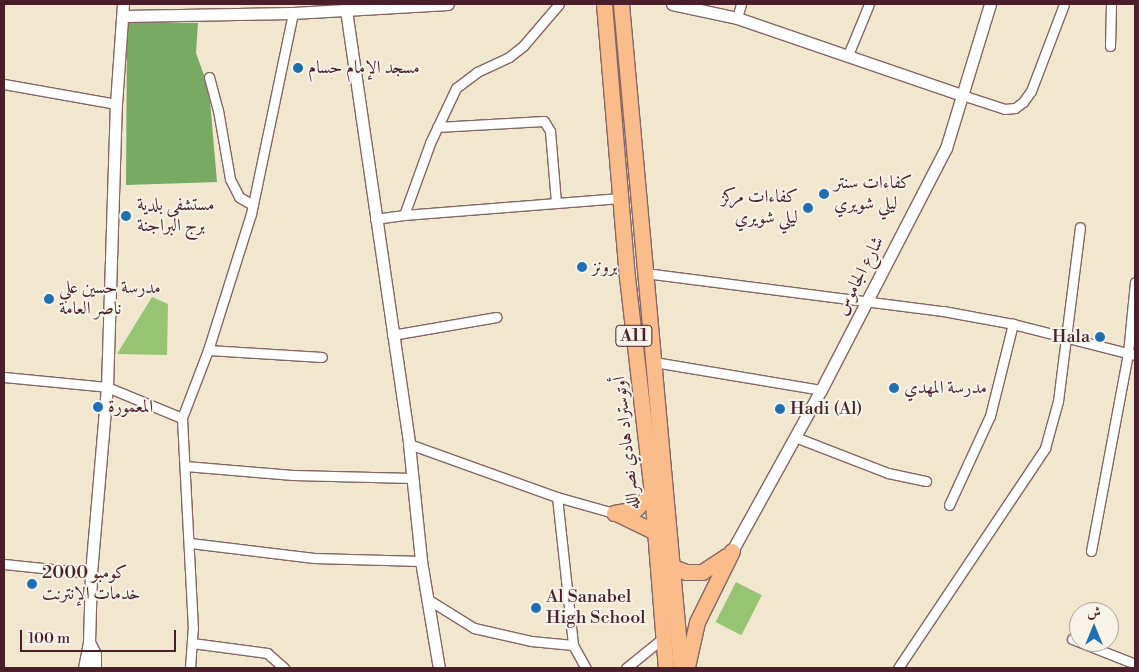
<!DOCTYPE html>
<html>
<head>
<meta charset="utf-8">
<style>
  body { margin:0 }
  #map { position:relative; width:1139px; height:672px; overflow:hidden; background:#f0e7ce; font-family:"Libre Bodoni",Amiri,serif }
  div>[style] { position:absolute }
  .green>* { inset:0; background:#96c472; transform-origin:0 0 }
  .forest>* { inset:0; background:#78aa64 }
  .roads { filter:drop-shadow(1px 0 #846564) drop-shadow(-1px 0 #846564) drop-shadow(0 1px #846564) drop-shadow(0 -1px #846564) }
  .minor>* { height:9px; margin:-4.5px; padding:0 4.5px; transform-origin:4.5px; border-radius:4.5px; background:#fff }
  .tertiary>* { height:11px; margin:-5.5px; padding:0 5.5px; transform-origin:5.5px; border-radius:5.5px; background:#fff }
  .trunk>* { height:15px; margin:-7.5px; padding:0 7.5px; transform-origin:7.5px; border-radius:7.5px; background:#fabc8b }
  .dots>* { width:14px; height:14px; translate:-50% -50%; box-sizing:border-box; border:2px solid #f7f3e8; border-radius:50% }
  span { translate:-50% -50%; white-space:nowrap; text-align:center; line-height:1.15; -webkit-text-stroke:4px #f7f3e8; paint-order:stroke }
  .shield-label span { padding:1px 4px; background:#f7f3e8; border:1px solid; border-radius:4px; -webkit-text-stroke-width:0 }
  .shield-label { font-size:16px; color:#4a1f2b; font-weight:700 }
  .poi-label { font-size:18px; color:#4a1f2b }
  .left { translate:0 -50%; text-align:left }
  .right { translate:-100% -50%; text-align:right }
  .street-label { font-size:18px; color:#4a1f2b }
  .frame { position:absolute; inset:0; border:5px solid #4a1f2b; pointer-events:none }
  .north { position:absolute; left:1069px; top:602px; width:50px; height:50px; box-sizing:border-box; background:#f7f3e8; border:1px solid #b29e9c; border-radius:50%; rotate:0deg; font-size:14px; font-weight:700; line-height:20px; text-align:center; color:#4a1f2b }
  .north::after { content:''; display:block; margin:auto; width:18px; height:22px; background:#1f6fb2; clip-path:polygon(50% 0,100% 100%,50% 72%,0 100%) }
  .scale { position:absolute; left:20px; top:630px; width:156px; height:22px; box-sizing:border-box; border:2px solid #4a1f2b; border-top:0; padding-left:6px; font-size:15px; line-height:18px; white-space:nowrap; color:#4a1f2b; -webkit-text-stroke:4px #f7f3e8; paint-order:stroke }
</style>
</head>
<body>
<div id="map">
  <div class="green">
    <i style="clip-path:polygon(152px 297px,168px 304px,167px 355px,117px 354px)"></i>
    <i style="left:736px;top:582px;width:29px;height:45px;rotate:27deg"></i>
  </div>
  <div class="forest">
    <i style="clip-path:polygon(127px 22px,198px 23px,196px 53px,209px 89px,217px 182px,126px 185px)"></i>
  </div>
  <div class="roads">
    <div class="minor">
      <i style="left:737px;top:18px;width:15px;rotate:-74deg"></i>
      <i style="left:1110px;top:46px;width:42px;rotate:-88.6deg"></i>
      <i style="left:848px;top:55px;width:55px;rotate:-67.6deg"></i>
      <i style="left:209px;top:77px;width:34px;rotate:75deg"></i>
      <i style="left:218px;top:110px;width:70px;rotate:80.1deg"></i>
      <i style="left:230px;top:179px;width:20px;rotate:63deg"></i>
      <i style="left:239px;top:197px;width:16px;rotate:30deg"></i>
      <i style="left:4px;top:84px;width:114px;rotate:10.1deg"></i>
      <i style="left:962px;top:95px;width:45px;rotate:18deg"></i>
      <i style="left:1005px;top:109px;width:10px;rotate:-6deg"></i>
      <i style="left:1015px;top:108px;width:10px;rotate:-37deg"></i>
      <i style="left:1023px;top:102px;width:14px;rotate:-54deg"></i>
      <i style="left:1031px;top:91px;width:93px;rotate:-69.2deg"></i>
      <i style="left:437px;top:127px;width:107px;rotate:-3.2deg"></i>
      <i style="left:544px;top:121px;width:12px;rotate:59deg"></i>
      <i style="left:550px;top:131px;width:72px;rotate:85.2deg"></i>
      <i style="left:404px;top:215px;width:217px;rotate:-4.5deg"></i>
      <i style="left:375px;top:219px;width:29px;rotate:-8deg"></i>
      <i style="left:404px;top:215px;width:77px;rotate:-70.1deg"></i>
      <i style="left:430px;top:143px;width:61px;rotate:-64.7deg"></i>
      <i style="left:456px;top:88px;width:26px;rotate:-37deg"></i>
      <i style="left:477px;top:72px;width:35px;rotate:-25deg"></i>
      <i style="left:509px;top:57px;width:18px;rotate:-38deg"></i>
      <i style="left:523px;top:46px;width:55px;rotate:-49.4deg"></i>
      <i style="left:645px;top:273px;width:300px;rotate:7.3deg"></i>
      <i style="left:943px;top:311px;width:71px;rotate:10.5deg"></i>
      <i style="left:1013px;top:324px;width:126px;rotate:14.3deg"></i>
      <i style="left:392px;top:335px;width:106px;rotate:-9.8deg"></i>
      <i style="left:208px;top:350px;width:114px;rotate:3.5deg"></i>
      <i style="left:654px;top:362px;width:169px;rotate:9.5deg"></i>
      <i style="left:4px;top:377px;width:103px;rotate:5.5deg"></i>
      <i style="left:107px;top:387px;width:81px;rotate:22.5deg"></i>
      <i style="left:795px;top:437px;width:100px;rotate:21.2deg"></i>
      <i style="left:888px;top:473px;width:39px;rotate:12deg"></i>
      <i style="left:409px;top:444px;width:157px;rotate:19.7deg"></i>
      <i style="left:557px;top:497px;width:59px;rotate:15.7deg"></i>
      <i style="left:185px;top:466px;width:108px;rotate:4.8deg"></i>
      <i style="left:293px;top:475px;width:119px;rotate:1.4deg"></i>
      <i style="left:557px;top:497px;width:149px;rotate:83.8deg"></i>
      <i style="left:573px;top:645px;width:26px;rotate:61deg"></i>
      <i style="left:949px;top:505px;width:98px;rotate:-65.3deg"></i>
      <i style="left:990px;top:416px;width:95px;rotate:-76deg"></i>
      <i style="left:190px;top:543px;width:125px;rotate:6.9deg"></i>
      <i style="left:314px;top:558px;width:107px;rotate:1.6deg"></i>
      <i style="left:1091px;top:551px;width:201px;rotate:-79.4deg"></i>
      <i style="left:1128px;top:353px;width:71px;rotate:-84.4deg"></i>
      <i style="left:4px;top:564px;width:87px;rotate:5.9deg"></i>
      <i style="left:429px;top:600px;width:53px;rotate:31.9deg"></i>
      <i style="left:474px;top:628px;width:58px;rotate:12.8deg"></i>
      <i style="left:531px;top:641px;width:42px;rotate:5.4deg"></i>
      <i style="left:1072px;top:639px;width:68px;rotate:21.6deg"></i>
      <i style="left:192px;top:643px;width:76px;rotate:7.6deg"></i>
      <i style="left:267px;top:653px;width:23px;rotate:41deg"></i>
      <i style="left:190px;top:668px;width:39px;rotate:-86deg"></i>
      <i style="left:193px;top:629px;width:211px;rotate:-93deg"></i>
      <i style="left:182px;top:418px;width:73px;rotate:-69.1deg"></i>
      <i style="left:208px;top:350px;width:143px;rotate:-72.5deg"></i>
      <i style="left:251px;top:214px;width:205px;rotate:-78.2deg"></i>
      <i style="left:626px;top:668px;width:48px;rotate:-39deg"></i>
      <i style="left:898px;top:668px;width:265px;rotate:-56.2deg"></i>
      <i style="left:1045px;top:448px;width:49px;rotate:-74.5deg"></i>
      <i style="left:1058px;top:401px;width:175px;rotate:-82.8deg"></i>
    </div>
    <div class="tertiary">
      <i style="left:672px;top:4px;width:66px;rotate:12.2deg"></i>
      <i style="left:737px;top:18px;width:238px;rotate:18.9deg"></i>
      <i style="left:346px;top:10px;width:439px;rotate:81.7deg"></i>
      <i style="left:409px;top:444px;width:118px;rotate:84.1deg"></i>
      <i style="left:421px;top:561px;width:109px;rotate:80.5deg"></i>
      <i style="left:124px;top:16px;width:169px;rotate:-1deg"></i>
      <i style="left:293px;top:13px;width:155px;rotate:-3.3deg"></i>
      <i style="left:732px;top:551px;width:184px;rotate:-61.1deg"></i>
      <i style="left:821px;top:390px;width:272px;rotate:-62.7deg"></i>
      <i style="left:946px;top:148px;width:151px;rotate:-73deg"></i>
      <i style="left:89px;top:642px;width:13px;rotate:63deg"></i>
      <i style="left:95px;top:654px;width:14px;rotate:90deg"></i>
      <i style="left:84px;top:668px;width:26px;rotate:-79deg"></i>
      <i style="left:89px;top:642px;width:69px;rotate:-88.3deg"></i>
      <i style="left:91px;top:573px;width:187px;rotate:-85.1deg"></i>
      <i style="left:107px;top:387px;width:283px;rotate:-88.2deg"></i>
      <i style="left:116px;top:104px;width:100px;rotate:-86deg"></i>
    </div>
    <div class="trunk">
      <i style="left:604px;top:4px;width:274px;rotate:85.2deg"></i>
      <i style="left:627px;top:277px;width:216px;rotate:83.4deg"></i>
      <i style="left:652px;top:492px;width:177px;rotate:85.5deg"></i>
      <i style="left:621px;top:4px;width:667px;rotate:84.84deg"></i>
      <i style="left:614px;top:513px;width:22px;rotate:-10deg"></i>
      <i style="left:636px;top:509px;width:23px;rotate:-47deg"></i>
      <i style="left:616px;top:513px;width:43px;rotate:26deg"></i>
      <i style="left:673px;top:567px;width:14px;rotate:21deg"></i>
      <i style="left:686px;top:572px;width:16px"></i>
      <i style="left:702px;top:572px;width:30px;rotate:-33deg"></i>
      <i style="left:687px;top:667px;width:46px;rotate:-77.5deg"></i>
      <i style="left:697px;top:622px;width:79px;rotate:-63.8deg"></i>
    </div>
  </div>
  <div class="dots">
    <i style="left:298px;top:68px;background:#1f6fb2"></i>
    <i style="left:824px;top:194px;background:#1f6fb2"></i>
    <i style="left:808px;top:208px;background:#1f6fb2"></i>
    <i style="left:126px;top:216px;background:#1f6fb2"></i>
    <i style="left:582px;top:267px;background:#1f6fb2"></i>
    <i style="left:49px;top:299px;background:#1f6fb2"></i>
    <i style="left:1100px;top:337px;background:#1f6fb2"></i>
    <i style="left:894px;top:388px;background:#1f6fb2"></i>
    <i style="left:98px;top:407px;background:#1f6fb2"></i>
    <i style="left:780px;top:409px;background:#1f6fb2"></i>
    <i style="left:32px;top:584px;background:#1f6fb2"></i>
    <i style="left:536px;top:608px;background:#1f6fb2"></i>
  </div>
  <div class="shield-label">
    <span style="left:634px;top:336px">A11</span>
  </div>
  <div class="poi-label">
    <span class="left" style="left:308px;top:68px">مسجد الإمام حسام</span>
    <span class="left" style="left:834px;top:194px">كفاءات سنتر<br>ليلي شويري</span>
    <span class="right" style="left:798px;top:208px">كفاءات مركز<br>ليلي شويري</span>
    <span class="left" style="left:137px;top:216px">مستشفی بلدیة<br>برج البراجنة</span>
    <span class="left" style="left:592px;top:267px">برونز</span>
    <span class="left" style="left:59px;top:299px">مدرسة حسين علي<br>ناصر العامة</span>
    <span class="right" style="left:1090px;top:337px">Hala</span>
    <span class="left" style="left:904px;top:388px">مدرسة المهدي</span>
    <span class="left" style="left:108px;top:407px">المعمورة</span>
    <span class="left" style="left:790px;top:409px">Hadi (Al)</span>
    <span class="left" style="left:42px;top:584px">كومبو 2000<br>خدمات الإنترنت</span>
    <span class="left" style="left:546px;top:608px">Al Sanabel<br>High School</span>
  </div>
  <div class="street-label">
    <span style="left:860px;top:276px;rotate:-63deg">شارع الجاموس</span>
    <span style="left:627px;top:443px;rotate:-96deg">أوتوستراد هادي نصرالله</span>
  </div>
  <div class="frame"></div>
  <div class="north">ش</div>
  <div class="scale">100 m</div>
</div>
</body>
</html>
